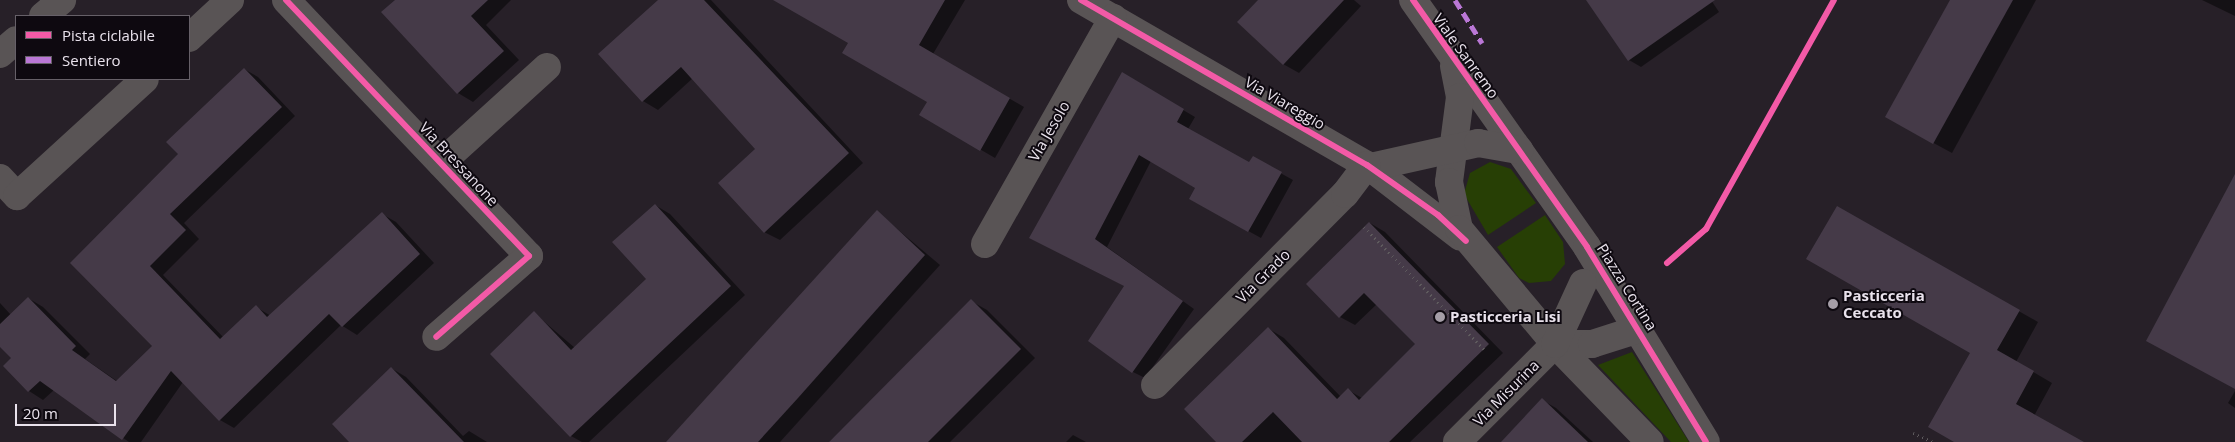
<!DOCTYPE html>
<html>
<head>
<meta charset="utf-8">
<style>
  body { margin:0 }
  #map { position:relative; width:2235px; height:442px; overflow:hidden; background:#272028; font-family:"Open Sans",sans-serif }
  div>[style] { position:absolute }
  .green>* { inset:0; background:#273f05 }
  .shadow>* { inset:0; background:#0007 }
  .building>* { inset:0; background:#453a48 }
  .path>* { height:3px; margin-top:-1.5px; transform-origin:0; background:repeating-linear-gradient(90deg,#5f5b5e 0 1px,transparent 0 5px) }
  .minor>* { height:28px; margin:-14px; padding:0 14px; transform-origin:14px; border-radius:14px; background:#595455 }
  .quiet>* { height:5px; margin-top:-2.5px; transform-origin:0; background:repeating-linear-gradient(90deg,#ba77d6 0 10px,transparent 0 15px) }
  .cycleway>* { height:6px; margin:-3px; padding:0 3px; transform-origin:3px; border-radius:3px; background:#f35aa7 }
  .dots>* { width:14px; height:14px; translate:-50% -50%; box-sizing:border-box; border:2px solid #0e0910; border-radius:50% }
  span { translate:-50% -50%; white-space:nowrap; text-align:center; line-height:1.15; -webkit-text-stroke:4px #0e0910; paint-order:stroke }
  .street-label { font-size:15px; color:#e9e2ec }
  .poi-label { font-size:15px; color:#e9e2ec; font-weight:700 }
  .left { translate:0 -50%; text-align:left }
  .legend { position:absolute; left:15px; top:15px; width:175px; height:65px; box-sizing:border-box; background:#0e0910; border:1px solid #666068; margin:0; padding:6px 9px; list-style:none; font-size:15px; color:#e9e2ec }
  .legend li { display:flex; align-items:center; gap:10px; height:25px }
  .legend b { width:25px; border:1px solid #666068 }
  .scale { position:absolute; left:15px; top:404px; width:101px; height:22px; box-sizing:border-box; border:2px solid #e9e2ec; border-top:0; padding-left:6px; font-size:15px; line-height:18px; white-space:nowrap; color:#e9e2ec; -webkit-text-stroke:4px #0e0910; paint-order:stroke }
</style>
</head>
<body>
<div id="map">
  <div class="green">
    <i style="clip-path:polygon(1490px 162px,1511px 169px,1536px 203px,1488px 235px,1464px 194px,1470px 173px)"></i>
    <i style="clip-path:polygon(1545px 215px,1563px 242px,1565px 264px,1551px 281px,1529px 283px,1519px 278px,1497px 247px)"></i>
    <i style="clip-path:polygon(1632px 352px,1689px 442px,1671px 442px,1598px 365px)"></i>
  </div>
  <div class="shadow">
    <i style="clip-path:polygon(396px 0,511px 0,486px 25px,519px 60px,473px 102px,458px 93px,383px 12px)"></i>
    <i style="clip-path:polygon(660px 0,711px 0,863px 163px,780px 240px,764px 232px,757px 149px,693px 78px,658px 110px,643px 101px,600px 54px)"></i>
    <i style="clip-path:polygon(775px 0,965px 0,933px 54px,1024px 107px,995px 158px,921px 115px,928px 102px,850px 43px)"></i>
    <i style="clip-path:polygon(1259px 0,1354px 0,1361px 6px,1299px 73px,1283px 64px)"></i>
    <i style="clip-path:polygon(1588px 0,1711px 0,1719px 12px,1641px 67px,1629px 60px)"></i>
    <i style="clip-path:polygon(1952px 0,2036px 0,1952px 153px,1904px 127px)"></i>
    <i style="clip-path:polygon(2202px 0,2235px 0,2235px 16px)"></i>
    <i style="clip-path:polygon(244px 69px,258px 77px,295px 116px,184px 223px,199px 239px,163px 275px,224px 338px,256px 307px,271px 316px,382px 214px,396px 222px,434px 263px,357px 335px,341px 325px,234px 428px,220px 420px,183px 382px,141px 442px,129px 442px,54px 390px,43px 400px,29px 391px,5px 366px,12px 358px,0 346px,0 303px,11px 315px,28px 298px,43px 307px,90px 354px,85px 359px,117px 381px,154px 346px,71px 263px,180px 154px)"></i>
    <i style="clip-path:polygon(1122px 74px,1195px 117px,1188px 129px,1250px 164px,1253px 158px,1293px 180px,1261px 238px,1190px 199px,1196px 188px,1151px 161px,1107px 247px,1194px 309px,1145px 378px,1133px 372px,1125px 286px,1043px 244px)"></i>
    <i style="clip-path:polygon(655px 205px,670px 214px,745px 295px,589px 442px,582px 442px,571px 436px,534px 313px,575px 348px,648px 279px)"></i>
    <i style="clip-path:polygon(1837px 208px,2038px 322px,2016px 362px,2052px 383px,2034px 416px,2081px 442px,1957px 442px,1972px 353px)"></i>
    <i style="clip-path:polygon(877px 212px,940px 265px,780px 442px,667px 442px)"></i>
    <i style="clip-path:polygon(1370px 223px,1385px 232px,1503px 353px,1410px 442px,1218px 442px,1269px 329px,1284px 338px,1341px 397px,1348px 390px,1362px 398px,1416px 344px,1377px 304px,1355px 325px,1340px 317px)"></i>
    <i style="clip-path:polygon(971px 301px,987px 310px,1035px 358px,950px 442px,829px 442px)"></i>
    <i style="clip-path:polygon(391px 368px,406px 377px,463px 436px,469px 431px,487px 442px,351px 442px)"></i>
    <i style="clip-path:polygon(2235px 391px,2235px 408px,2228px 403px)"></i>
    <i style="clip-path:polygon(1542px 400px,1556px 408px,1593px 442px,1502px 442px)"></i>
    <i style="clip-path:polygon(1073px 435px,1086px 442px,1066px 442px)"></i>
  </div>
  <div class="building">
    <i style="clip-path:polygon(395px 0,488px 0,471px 16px,504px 51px,457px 94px,381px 12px)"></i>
    <i style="clip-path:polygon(658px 0,704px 0,849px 153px,764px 233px,718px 183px,755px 149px,681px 67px,642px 102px,598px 54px)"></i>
    <i style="clip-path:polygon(773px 0,945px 0,919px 45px,1010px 98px,980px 151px,919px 115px,927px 102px,842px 53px,848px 43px)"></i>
    <i style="clip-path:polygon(1258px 0,1344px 0,1283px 65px,1237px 22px)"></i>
    <i style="clip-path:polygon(1586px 0,1715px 0,1628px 61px)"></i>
    <i style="clip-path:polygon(1950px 0,2013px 0,1933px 144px,1885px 117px)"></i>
    <i style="clip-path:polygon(244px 68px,282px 107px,170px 214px,186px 230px,150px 266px,220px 339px,256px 305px,267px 317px,382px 212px,420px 254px,342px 327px,329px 314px,219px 421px,171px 371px,122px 440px,40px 381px,28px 392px,3px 366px,11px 358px,0 347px,0 324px,28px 297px,76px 346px,72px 350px,116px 381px,152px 346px,70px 263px,178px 154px,166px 142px)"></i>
    <i style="clip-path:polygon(1122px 72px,1184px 109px,1177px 122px,1249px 162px,1253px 156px,1282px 172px,1248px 232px,1189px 199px,1195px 188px,1139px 155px,1095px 239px,1183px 301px,1132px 373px,1088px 341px,1124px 286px,1029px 238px)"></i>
    <i style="clip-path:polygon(2235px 174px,2235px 389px,2146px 341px)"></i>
    <i style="clip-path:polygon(655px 204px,731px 286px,570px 437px,490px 354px,534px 311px,571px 350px,646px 279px,612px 242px)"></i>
    <i style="clip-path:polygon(1837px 206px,2020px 310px,1997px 350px,2034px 371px,2016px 404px,2084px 442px,1954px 442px,1928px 427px,1970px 353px,1806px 259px)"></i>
    <i style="clip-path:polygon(877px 210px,925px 255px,798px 398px,758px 442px,666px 442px)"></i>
    <i style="clip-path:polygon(1369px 222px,1489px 344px,1389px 442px,1302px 442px,1273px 412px,1242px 442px,1216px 442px,1184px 409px,1268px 327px,1337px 399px,1348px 388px,1359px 400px,1415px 344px,1364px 293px,1339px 318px,1306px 284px)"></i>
    <i style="clip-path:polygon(971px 299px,1021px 349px,928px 442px,829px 442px)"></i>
    <i style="clip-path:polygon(391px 367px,464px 442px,349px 442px,332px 424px)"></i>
    <i style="clip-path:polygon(1542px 398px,1588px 442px,1501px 442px)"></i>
  </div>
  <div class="path">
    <i style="left:1364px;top:227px;width:171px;rotate:45.5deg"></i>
    <i style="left:1913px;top:433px;width:22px;rotate:24deg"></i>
  </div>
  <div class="minor">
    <i style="left:286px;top:0;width:353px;rotate:46.5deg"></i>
    <i style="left:529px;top:256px;width:123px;rotate:138.9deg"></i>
    <i style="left:1081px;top:0;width:330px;rotate:30deg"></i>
    <i style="left:1367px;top:165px;width:118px;rotate:37.5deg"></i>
    <i style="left:1413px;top:0;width:302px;rotate:54.8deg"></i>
    <i style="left:1587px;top:247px;width:228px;rotate:58.6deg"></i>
    <i style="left:43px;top:16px;width:25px;rotate:-40deg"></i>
    <i style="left:189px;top:38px;width:56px;rotate:-42.8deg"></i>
    <i style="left:0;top:54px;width:21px;rotate:-41deg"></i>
    <i style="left:1454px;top:66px;width:32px;rotate:79deg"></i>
    <i style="left:1460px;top:97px;width:86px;rotate:97.4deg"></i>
    <i style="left:1449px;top:182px;width:48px;rotate:78deg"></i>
    <i style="left:1459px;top:229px;width:150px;rotate:50.1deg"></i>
    <i style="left:1555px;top:344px;width:136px;rotate:45.9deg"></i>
    <i style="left:441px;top:163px;width:143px;rotate:-42.2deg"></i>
    <i style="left:1371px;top:167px;width:110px;rotate:-12.6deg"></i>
    <i style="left:1478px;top:143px;width:42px;rotate:9.7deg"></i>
    <i style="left:0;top:178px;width:25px;rotate:47deg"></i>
    <i style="left:17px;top:196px;width:173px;rotate:-42.4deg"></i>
    <i style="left:985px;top:244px;width:260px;rotate:-60.5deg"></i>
    <i style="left:1555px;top:344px;width:37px"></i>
    <i style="left:1592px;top:344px;width:49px;rotate:-17.7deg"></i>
    <i style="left:1155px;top:385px;width:269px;rotate:-45.2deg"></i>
    <i style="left:1345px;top:194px;width:36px;rotate:-53deg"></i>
    <i style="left:1457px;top:442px;width:139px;rotate:-45deg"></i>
    <i style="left:1555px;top:344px;width:67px;rotate:-65.3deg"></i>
  </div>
  <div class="quiet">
    <i style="left:1455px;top:0;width:51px;rotate:57.9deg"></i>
  </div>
  <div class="cycleway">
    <i style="left:286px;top:0;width:353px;rotate:46.5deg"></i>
    <i style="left:529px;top:256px;width:123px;rotate:138.9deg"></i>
    <i style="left:1081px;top:0;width:330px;rotate:30deg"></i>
    <i style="left:1367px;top:165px;width:87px;rotate:35.2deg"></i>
    <i style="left:1438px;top:215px;width:38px;rotate:43deg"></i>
    <i style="left:1413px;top:0;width:302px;rotate:54.8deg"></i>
    <i style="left:1587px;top:247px;width:228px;rotate:58.6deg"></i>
    <i style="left:1667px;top:263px;width:52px;rotate:-41.1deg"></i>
    <i style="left:1706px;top:229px;width:262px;rotate:-60.8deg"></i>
  </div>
  <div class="dots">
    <i style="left:1833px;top:304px;background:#a59ea7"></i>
    <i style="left:1440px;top:317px;background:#a59ea7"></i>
  </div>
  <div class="street-label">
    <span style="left:1466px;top:56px;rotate:54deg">Viale Sanremo</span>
    <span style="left:1285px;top:103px;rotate:30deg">Via Viareggio</span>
    <span style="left:1049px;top:131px;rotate:-60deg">Via Jesolo</span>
    <span style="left:459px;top:164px;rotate:47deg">Via Bressanone</span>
    <span style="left:1263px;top:276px;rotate:-45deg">Via Grado</span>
    <span style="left:1627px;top:287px;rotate:58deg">Piazza Cortina</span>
    <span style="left:1506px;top:393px;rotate:-45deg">Via Misurina</span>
  </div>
  <div class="poi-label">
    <span class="left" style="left:1843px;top:304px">Pasticceria<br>Ceccato</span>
    <span class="left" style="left:1450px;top:317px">Pasticceria Lisi</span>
  </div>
  <ul class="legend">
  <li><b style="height:6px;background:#f35aa7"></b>Pista ciclabile</li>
  <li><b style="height:6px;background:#ba77d6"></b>Sentiero</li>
  </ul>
  <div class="scale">20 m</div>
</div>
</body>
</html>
